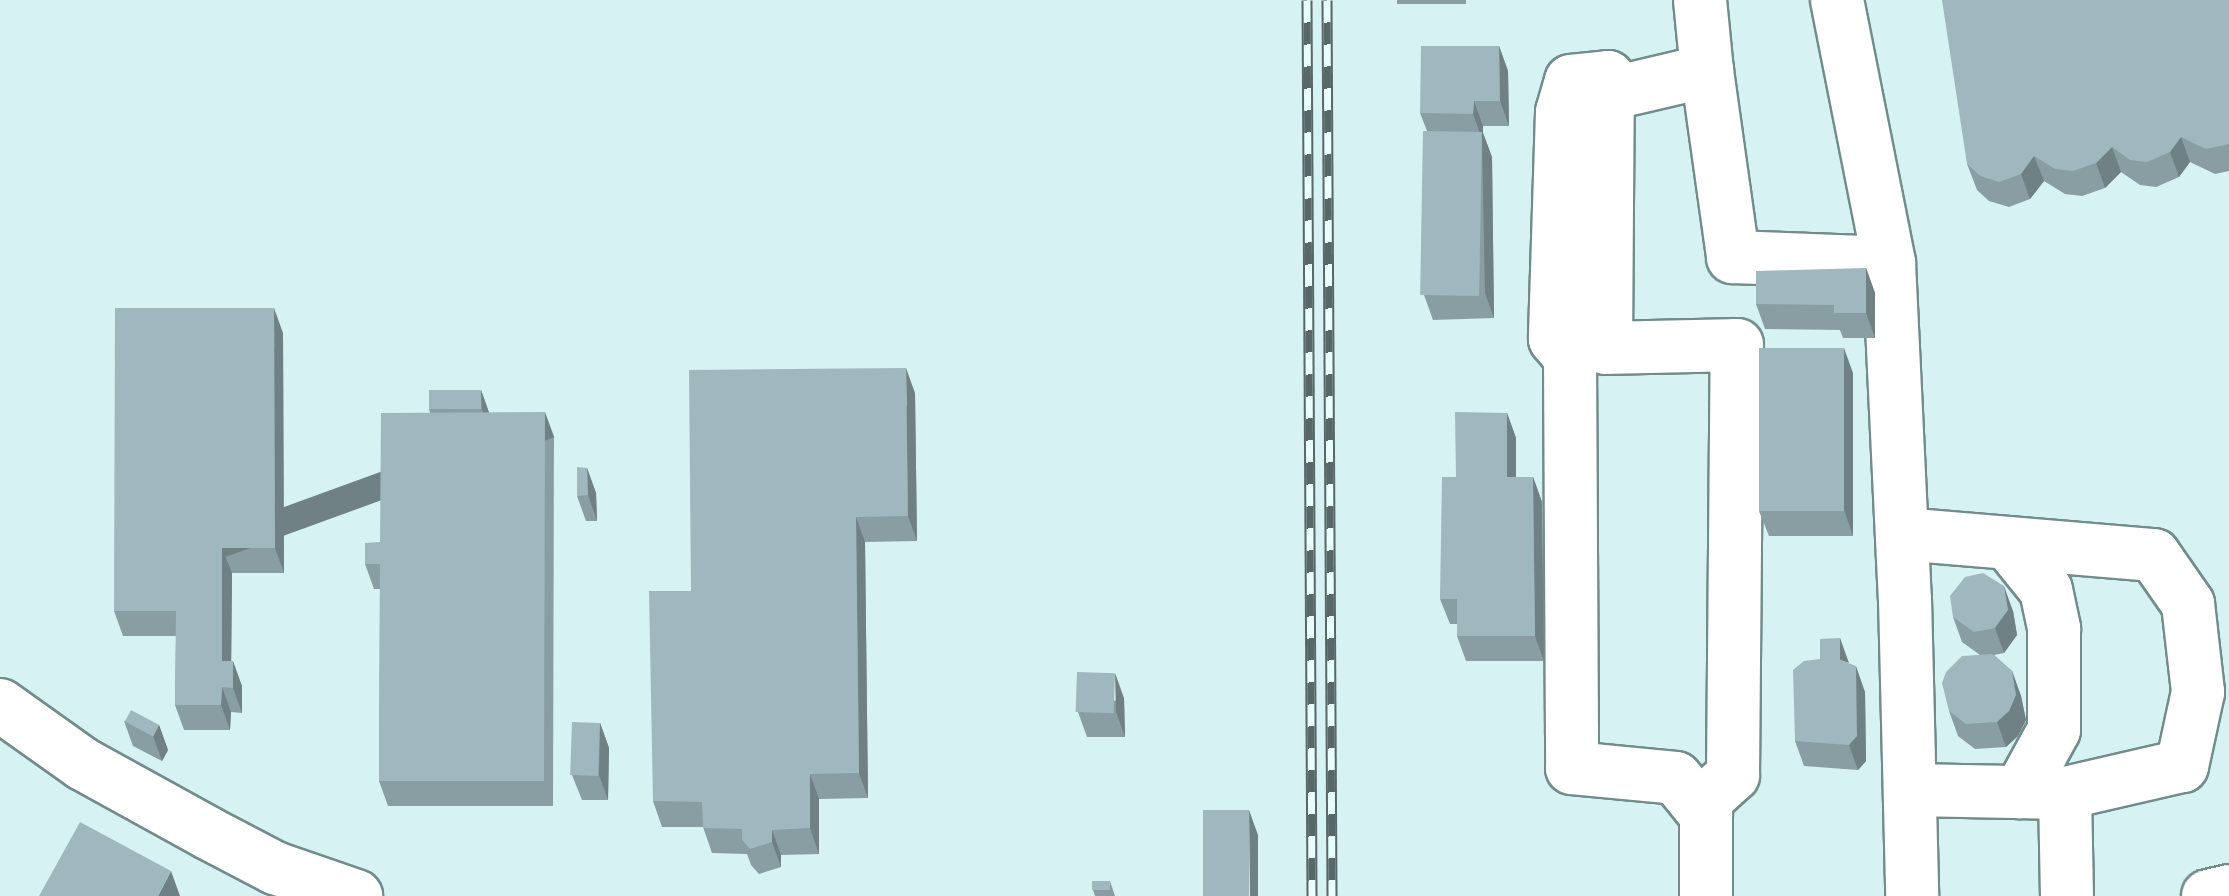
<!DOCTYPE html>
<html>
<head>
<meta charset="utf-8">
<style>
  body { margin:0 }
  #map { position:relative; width:2229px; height:896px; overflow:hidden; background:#d6f2f2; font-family:Poppins,sans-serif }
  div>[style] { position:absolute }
  .roads { filter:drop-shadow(2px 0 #728c8c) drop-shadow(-2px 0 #728c8c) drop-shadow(0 2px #728c8c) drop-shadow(0 -2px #728c8c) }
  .minor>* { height:52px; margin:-26px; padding:0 26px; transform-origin:26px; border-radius:26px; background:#fff }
  .rail>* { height:11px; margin-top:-5.5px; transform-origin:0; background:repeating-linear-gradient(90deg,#e8fefe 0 22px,#586767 0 44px); box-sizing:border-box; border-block:2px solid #586767 }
  .wall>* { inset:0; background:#889ea3; transform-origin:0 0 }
  .shaded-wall>* { inset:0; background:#6f8185; transform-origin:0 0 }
  .building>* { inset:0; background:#9eb8be; transform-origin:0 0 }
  span { translate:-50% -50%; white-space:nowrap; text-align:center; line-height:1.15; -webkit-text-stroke:9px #e8fefe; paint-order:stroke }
</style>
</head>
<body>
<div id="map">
  <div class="roads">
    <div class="minor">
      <i style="left:1700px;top:0;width:71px;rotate:84.4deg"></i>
      <i style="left:1837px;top:0;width:268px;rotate:78.8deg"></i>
      <i style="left:1609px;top:94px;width:101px;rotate:-13.2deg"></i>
      <i style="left:1707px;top:71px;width:188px;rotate:82deg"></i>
      <i style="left:1733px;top:257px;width:156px;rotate:2.2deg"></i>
      <i style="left:1889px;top:263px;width:336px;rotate:87.3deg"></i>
      <i style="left:1905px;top:599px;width:297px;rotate:88.6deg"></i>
      <i style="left:1902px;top:534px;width:253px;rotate:4.8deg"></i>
      <i style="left:2154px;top:555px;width:60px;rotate:55.2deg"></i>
      <i style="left:2188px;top:604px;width:89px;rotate:83.5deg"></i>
      <i style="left:2198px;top:692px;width:76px;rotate:102.2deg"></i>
      <i style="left:2182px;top:766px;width:120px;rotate:167deg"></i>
      <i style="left:2065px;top:793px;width:154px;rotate:-178.9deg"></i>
      <i style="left:2008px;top:543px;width:60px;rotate:51deg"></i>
      <i style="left:2046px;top:590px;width:40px;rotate:78deg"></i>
      <i style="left:2054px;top:629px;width:101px;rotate:90deg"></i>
      <i style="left:2054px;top:730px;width:71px;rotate:118.7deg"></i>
      <i style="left:0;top:705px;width:102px;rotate:35.4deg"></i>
      <i style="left:83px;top:764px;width:143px;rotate:28.9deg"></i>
      <i style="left:208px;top:833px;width:76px;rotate:27.6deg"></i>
      <i style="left:275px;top:868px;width:86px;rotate:19.1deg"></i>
      <i style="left:2065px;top:793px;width:103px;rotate:88.9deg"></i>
      <i style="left:1699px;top:806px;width:46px;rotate:-42.4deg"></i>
      <i style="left:1733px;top:775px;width:430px;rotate:-89.5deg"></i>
      <i style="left:1737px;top:345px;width:131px;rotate:178.7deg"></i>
      <i style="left:1606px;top:348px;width:271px;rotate:-89.6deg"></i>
      <i style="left:1608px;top:77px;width:37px;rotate:174deg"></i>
      <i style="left:1571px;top:81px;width:32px;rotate:106deg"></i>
      <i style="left:1562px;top:112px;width:227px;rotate:91.8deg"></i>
      <i style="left:1555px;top:339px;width:23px;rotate:50deg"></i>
      <i style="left:1570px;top:357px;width:411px;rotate:89.7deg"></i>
      <i style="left:1572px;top:768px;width:104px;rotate:5.5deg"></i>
      <i style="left:1676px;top:778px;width:36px;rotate:51deg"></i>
      <i style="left:1699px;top:806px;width:11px;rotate:49deg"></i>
      <i style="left:1706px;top:814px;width:82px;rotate:90deg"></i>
      <i style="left:2208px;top:896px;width:22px;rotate:-13deg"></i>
    </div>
  </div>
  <div class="rail">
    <i style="left:1307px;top:0;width:896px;rotate:89.68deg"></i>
    <i style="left:1327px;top:0;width:896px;rotate:89.68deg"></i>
  </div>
  <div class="wall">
    <i style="left:1397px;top:0;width:69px;height:4px"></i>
    <i style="clip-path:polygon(2229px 0,2229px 171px,2215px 174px,2190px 162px,2179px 177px,2156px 187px,2140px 185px,2121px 172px,2105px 188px,2082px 196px,2065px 194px,2044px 181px,2030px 199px,2009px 207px,1989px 201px,1977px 190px,1967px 164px)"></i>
    <i style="clip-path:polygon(1499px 46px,1508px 71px,1509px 126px,1483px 126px,1483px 133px,1492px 157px,1494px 318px,1433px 320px,1424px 295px,1427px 131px,1420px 113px)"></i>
    <i style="clip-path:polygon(1866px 268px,1875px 293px,1875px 338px,1843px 338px,1840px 330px,1765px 329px,1756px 304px)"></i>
    <i style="clip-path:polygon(283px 333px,284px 573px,232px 573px,231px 661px,242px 686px,242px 713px,231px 712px,230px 730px,184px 730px,175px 705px,176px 636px,123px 636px,114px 611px)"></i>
    <i style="clip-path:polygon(1853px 373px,1853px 536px,1769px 536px,1759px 511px)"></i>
    <i style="clip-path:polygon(481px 390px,489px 413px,554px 437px,553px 806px,388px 806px,379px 781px,380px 589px,374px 589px,365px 564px,380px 542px,430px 413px,429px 409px)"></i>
    <i style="clip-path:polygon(915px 393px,917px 541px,865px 542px,868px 798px,819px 799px,819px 854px,781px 855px,781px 867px,759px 874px,751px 865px,747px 854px,712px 853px,703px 827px,662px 827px,653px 801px)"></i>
    <i style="clip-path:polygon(1507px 413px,1516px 438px,1516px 477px,1533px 477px,1542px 502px,1544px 661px,1466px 661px,1457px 636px,1457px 624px,1450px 624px,1440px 599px,1456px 477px)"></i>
    <i style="clip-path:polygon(587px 468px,596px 493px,597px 521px,586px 521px,577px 496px)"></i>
    <i style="clip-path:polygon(2013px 611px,2017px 635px,2004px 653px,1994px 655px,2012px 671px,2021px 696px,2026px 720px,2018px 736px,2006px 747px,1975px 749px,1958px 736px,1949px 711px,1980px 655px,1962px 642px,1953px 617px)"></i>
    <i style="clip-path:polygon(1849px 664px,1865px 692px,1866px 761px,1858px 770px,1804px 766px,1795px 741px)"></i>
    <i style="clip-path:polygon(1124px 698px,1125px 737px,1087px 737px,1078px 712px)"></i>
    <i style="clip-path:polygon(124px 721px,159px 725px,168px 750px,162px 761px,133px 746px)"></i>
    <i style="clip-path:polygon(600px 723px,609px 748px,608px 800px,582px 800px,572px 775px)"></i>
    <i style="clip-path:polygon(1110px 881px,1115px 896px,1095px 896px,1093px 890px)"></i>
  </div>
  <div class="shaded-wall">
    <i style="clip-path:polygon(1499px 46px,1508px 71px,1509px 126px,1500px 101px)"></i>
    <i style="clip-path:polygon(1474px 101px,1483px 126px,1483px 133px,1492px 157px,1494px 318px,1485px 293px,1482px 139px,1473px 114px)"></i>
    <i style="clip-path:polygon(2181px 137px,2190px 162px,2179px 177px,2170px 152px)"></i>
    <i style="clip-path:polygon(2112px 147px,2121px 172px,2105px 188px,2096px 163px)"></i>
    <i style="clip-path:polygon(2034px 156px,2044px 181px,2030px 199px,2021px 174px)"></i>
    <i style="clip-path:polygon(1866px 268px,1875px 293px,1875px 338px,1866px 313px)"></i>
    <i style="clip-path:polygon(274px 308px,283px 333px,284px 573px,275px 548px)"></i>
    <i style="clip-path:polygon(1844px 348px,1853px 373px,1853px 536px,1844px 510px)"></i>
    <i style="clip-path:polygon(906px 368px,915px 393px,917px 541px,908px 516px)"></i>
    <i style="clip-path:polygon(481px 390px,490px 415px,491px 434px,482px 409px)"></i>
    <i style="left:545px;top:412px;width:27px;height:369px;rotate:70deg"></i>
    <i style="clip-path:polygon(1507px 413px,1516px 438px,1516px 502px,1507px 477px)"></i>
    <i style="clip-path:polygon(587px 468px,596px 493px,597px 521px,588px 495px)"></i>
    <i style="clip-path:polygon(1533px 477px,1542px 502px,1544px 661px,1535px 636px)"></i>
    <i style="clip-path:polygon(856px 517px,865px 542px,868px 798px,859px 773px)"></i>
    <i style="clip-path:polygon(222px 548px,232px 573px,231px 686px,222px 661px)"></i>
    <i style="clip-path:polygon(2004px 586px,2013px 611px,2017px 635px,2004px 653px,1995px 628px)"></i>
    <i style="clip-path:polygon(1840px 638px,1849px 663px,1840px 660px)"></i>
    <i style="clip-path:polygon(233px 661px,242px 686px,242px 713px,233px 688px)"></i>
    <i style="clip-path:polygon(1856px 666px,1865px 692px,1866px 761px,1858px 770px,1849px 745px)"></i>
    <i style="clip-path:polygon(2012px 671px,2021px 696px,2026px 720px,2018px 736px,2006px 747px,1997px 722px)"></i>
    <i style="clip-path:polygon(1115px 673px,1124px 698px,1125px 737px,1116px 712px)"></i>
    <i style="clip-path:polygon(222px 687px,231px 712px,230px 730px,221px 705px)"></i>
    <i style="clip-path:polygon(600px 723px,609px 748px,608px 800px,599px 775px)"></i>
    <i style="clip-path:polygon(159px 725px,168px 750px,162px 761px,153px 736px)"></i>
    <i style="clip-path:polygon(810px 774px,819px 799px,819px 854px,810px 828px)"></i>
    <i style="clip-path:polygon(1249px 810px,1258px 835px,1258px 896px,1250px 896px)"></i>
    <i style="clip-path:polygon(772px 830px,781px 855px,781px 867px,772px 842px)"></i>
    <i style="clip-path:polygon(171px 871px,180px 896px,158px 896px)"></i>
  </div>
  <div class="building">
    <i style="clip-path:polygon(1942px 0,2229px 0,2229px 144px,2206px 149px,2181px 137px,2170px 152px,2147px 162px,2130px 160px,2112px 147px,2096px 163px,2073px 171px,2055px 169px,2034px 156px,2021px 174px,1999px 182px,1980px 176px,1967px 164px)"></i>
    <i style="clip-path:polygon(1421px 46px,1499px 46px,1500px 101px,1474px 101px,1473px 114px,1420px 113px)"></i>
    <i style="left:1423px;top:131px;width:59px;height:164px;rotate:1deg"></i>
    <i style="clip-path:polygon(1866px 268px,1866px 313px,1834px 313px,1834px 305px,1756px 304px,1756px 271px)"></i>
    <i style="clip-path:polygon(115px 308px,274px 308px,275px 548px,222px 548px,222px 661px,233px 661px,233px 688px,222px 687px,221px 705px,175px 705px,176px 611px,114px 611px)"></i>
    <i style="left:1759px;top:348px;width:85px;height:163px"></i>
    <i style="clip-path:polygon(906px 368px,908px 516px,856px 517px,859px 773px,810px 774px,810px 828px,772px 830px,772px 842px,750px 849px,742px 840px,742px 829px,703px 828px,702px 802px,653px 801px,649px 591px,691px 591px,689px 370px)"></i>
    <i style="left:429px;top:390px;width:52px;height:19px"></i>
    <i style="clip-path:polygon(545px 412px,544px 781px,379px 781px,380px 564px,365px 564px,365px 543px,380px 542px,381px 413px)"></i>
    <i style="clip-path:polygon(1455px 412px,1507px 413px,1507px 477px,1533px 477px,1535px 636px,1457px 636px,1457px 599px,1440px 599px,1442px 477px,1456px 477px)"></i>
    <i style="clip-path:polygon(577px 467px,587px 468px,588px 495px,577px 496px)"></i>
    <i style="clip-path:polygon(1983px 573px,2004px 586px,2008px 610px,1995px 628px,1974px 632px,1953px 617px,1950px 596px,1965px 577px)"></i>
    <i style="clip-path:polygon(1840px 638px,1840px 660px,1856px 666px,1857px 736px,1849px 745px,1795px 741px,1793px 670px,1804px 661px,1820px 659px,1820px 639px)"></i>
    <i style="clip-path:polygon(1992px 654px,2012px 671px,2016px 695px,2009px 711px,1997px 722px,1966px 724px,1949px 711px,1942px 683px,1946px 672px,1962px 656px)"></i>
    <i style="left:1077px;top:672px;width:38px;height:40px;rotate:2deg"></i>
    <i style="left:131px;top:710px;width:32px;height:13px;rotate:28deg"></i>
    <i style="left:572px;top:722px;width:28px;height:53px;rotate:2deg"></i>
    <i style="left:1203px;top:810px;width:46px;height:86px"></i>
    <i style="clip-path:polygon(80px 822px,171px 871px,158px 896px,39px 896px)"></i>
    <i style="left:1092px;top:881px;width:18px;height:9px"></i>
  </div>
</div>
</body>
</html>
